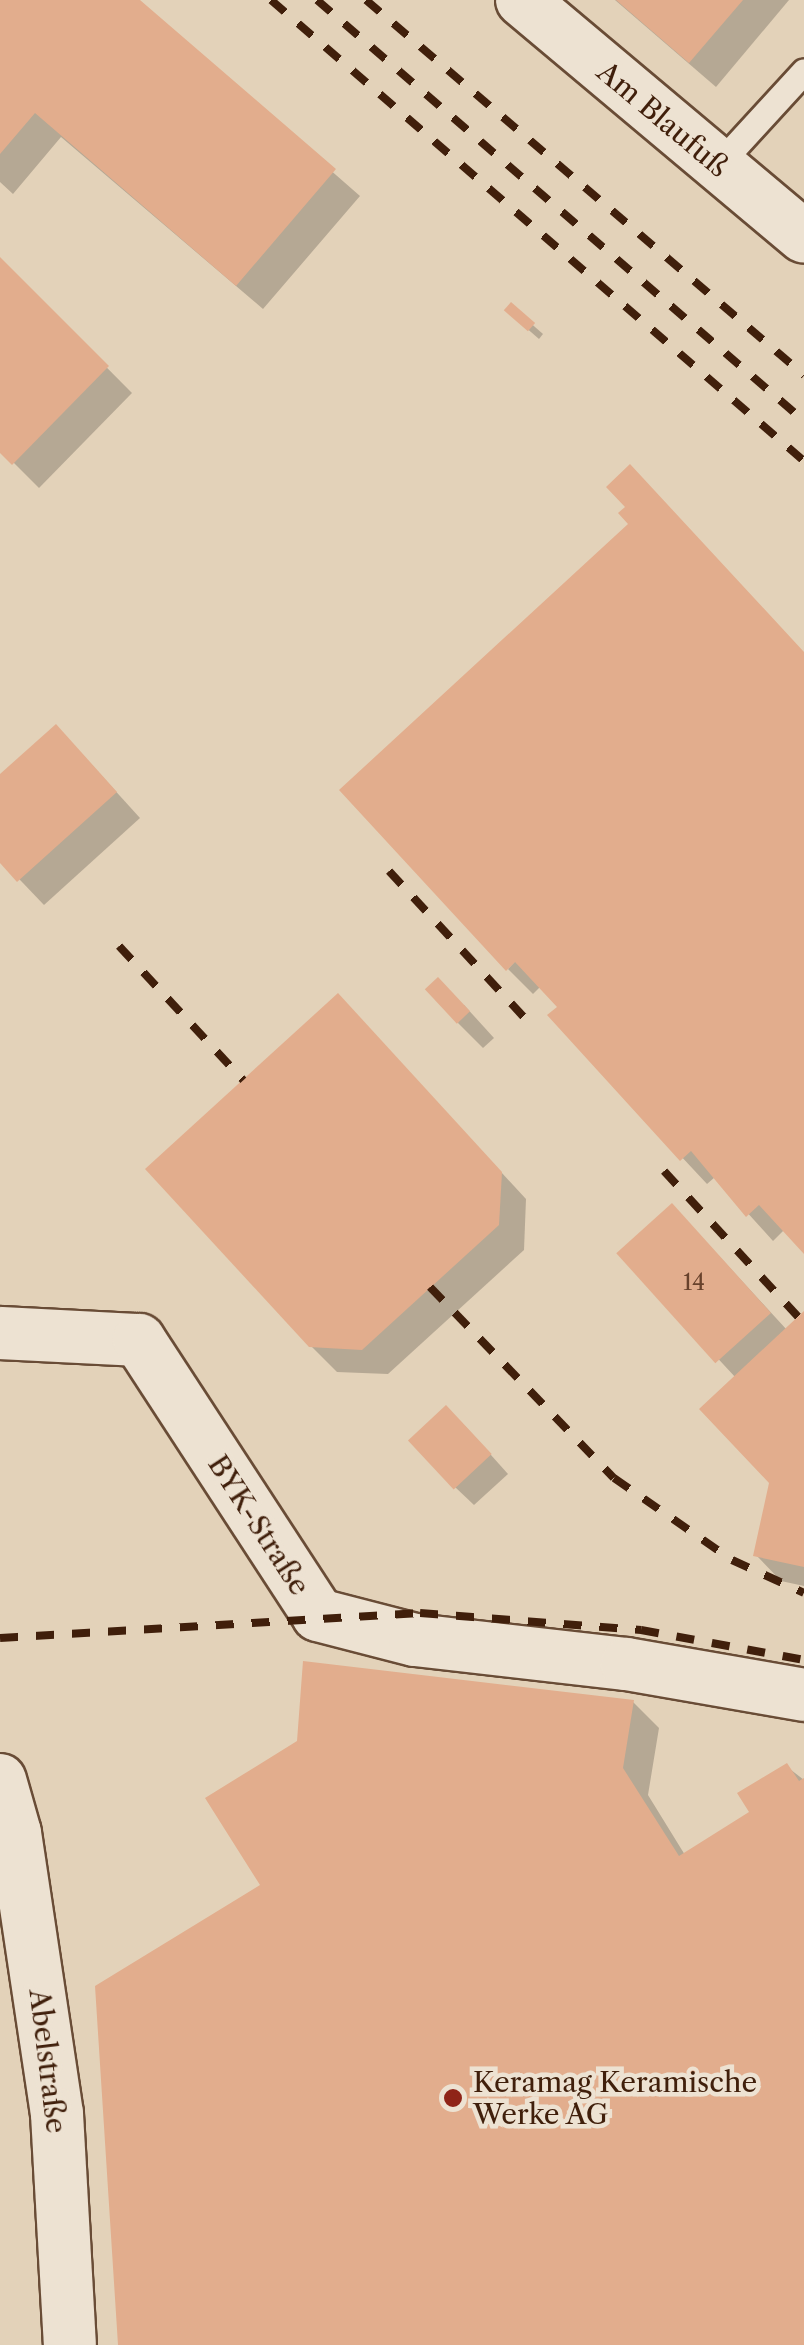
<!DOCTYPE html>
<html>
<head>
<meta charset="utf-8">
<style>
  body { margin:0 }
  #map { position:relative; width:804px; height:2345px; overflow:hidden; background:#e3d2b9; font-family:"Libre Caslon Text",serif }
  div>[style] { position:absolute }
  .shadow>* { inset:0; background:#0003 }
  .building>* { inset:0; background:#e2ad8d; transform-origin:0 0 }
  .roads { filter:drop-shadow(2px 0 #694c36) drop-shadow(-2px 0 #694c36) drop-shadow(0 2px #694c36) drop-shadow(0 -2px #694c36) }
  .service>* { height:25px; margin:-12.5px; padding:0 12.5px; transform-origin:12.5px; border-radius:12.5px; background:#ede2d2 }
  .minor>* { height:52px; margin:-26px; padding:0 26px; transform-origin:26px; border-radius:26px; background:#ede2d2 }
  .rail>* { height:8px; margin-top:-4px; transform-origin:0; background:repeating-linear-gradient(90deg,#401f0b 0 18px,transparent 0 36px) }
  .dots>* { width:28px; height:28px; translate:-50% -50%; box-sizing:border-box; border:5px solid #ede2d2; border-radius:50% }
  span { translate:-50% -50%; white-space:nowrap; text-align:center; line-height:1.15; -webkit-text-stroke:9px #ede2d2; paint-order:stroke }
  .number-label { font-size:22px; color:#68422c }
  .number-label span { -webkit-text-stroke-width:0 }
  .street-label { font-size:28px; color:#401f0b }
  .poi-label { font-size:28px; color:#401f0b }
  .left { translate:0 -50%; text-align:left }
</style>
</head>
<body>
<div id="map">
  <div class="shadow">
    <i style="clip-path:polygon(0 0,136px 0,360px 196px,263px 309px,61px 137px,13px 194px,0 182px)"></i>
    <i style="clip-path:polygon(615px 0,789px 0,716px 87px)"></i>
    <i style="clip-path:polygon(0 260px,132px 393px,39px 488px,0 449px)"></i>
    <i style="clip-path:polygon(511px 306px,543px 334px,539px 339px,516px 319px)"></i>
    <i style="clip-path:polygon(804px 653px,804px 1250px,785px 1229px,773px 1241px,715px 1177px,707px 1184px,550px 1016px,560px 1007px,541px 986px,533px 994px,508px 969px)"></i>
    <i style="clip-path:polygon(81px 753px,140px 818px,44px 905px,0 859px,0 778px)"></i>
    <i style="clip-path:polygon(464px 1005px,494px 1038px,483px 1048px,458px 1023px)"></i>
    <i style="clip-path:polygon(363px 1022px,526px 1199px,524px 1250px,388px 1374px,337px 1372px,311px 1346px)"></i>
    <i style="clip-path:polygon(697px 1232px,787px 1330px,804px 1314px,804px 1586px,781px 1581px,756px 1555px,771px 1483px,736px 1378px,621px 1254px)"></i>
    <i style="clip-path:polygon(465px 1426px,508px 1474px,474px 1505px,455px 1487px)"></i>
    <i style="clip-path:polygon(633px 1702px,659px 1728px,648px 1795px,685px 1855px,753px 1813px,786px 1766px,804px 1780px,804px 2345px,120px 2345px)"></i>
  </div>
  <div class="building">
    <i style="clip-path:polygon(0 0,140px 0,336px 169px,236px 286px,35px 113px,0 154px)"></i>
    <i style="clip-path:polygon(616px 0,743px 0,689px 63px)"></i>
    <i style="clip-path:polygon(0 257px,109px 366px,12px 465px,0 453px)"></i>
    <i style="left:511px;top:302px;width:32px;height:11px;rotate:41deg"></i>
    <i style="clip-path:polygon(630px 464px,804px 652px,804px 1254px,759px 1205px,746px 1217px,691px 1151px,680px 1161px,547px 1015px,557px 1007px,515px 962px,506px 971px,339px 790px,628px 524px,618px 513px,625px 507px,606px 487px)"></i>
    <i style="clip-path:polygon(56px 724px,117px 792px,17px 882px,0 863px,0 774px)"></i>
    <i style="left:438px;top:977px;width:47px;height:18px;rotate:47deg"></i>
    <i style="clip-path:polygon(338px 993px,502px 1172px,499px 1225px,362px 1350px,309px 1347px,145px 1169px)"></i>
    <i style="left:672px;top:1203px;width:148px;height:75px;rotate:48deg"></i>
    <i style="clip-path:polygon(804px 1311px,804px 1567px,753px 1556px,769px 1483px,699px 1409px)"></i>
    <i style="left:446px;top:1405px;width:67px;height:52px;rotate:47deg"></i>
    <i style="clip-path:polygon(303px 1661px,634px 1700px,623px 1768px,679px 1856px,749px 1812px,737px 1793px,787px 1763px,799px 1781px,804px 1778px,804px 2345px,118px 2345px,95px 1986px,260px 1885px,205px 1798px,297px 1741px)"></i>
  </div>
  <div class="roads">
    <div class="service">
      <i style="left:718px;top:165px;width:127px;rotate:-47.5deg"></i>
    </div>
    <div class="minor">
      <i style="left:522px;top:0;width:368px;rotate:40deg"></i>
      <i style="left:0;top:1333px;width:139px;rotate:2.9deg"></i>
      <i style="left:139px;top:1340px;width:328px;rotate:56.9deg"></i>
      <i style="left:318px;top:1615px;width:100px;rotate:14.5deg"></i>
      <i style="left:415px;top:1640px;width:213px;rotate:6.5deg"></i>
      <i style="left:627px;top:1664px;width:180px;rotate:9.9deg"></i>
      <i style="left:0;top:1780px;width:55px;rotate:74.2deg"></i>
      <i style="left:15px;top:1833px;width:284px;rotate:81.5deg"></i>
      <i style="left:57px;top:2114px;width:231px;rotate:86.8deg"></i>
    </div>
  </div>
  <div class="rail">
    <i style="left:271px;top:0;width:705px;rotate:40.86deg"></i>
    <i style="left:317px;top:0;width:644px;rotate:40.84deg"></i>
    <i style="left:366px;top:0;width:577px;rotate:40.57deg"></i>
    <i style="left:389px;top:871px;width:214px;rotate:47.3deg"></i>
    <i style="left:119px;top:946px;width:183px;rotate:47.2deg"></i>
    <i style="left:664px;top:1171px;width:207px;rotate:47.4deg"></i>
    <i style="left:430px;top:1287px;width:265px;rotate:46.1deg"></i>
    <i style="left:614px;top:1478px;width:144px;rotate:34.8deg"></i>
    <i style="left:732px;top:1560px;width:79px;rotate:24.6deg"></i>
    <i style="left:0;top:1638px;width:421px;rotate:-3.4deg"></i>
    <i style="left:420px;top:1613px;width:222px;rotate:4.4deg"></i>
    <i style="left:641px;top:1630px;width:166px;rotate:10.4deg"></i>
  </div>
  <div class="dots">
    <i style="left:453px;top:2098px;background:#8f2418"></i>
  </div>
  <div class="number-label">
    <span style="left:694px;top:1283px">14</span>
  </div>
  <div class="street-label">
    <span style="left:663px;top:119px;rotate:40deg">Am Blaufuß</span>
    <span style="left:259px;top:1525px;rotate:57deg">BYK-Straße</span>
    <span style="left:48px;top:2061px;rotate:83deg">Abelstraße</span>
  </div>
  <div class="poi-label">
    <span class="left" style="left:473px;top:2098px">Keramag Keramische<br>Werke AG</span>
  </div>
</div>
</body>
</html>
